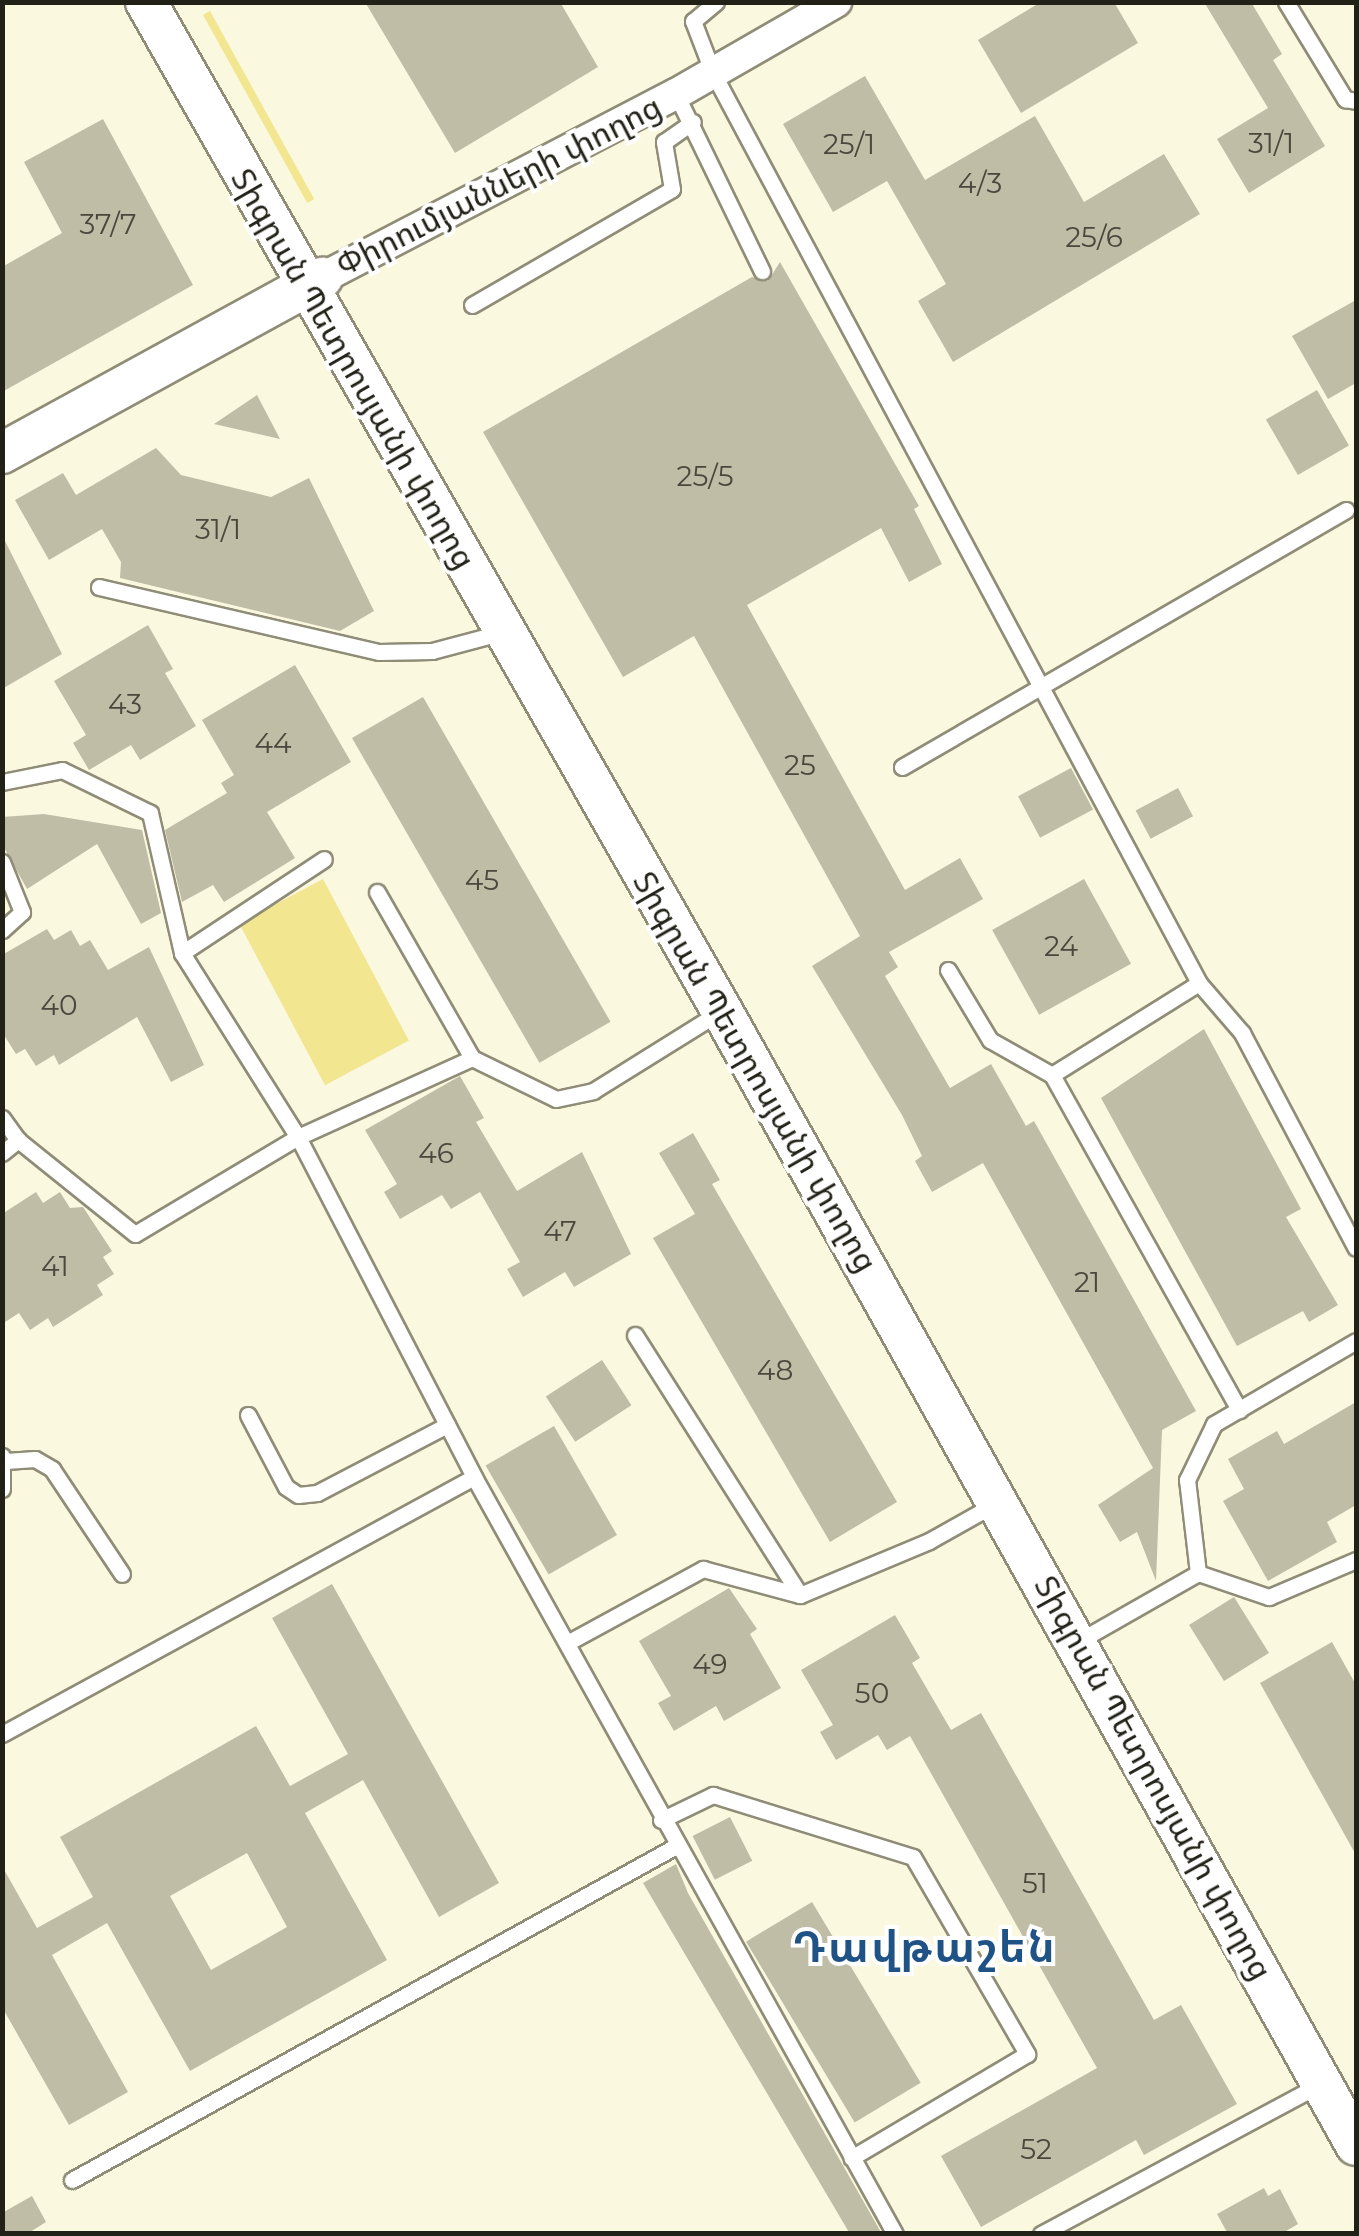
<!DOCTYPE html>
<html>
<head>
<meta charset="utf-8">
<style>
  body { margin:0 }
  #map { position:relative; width:1359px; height:2236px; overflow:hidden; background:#fbf8e0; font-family:Montserrat,"Noto Sans Armenian",sans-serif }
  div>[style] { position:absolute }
  .green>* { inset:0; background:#f3e691; transform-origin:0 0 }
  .building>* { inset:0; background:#c0bda7; transform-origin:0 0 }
  .roads { filter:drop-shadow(2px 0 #8f8c77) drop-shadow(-2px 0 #8f8c77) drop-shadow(0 2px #8f8c77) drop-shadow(0 -2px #8f8c77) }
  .lane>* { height:15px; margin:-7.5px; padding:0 7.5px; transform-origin:7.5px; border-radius:7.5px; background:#fff }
  .street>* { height:30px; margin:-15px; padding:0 15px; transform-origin:15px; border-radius:15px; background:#fff }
  .secondary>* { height:40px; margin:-20px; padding:0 20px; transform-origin:20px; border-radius:20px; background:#fff }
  span { translate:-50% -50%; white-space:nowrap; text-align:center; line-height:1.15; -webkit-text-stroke:8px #fff; paint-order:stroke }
  .number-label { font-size:28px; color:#4a483c }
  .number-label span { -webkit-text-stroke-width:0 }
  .street-label { font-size:32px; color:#222118 }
  .district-label { font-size:42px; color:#1f5285; font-weight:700; letter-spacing:2.5px }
  .frame { position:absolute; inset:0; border:5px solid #222118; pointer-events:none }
</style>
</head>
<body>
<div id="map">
  <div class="green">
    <i style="left:210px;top:11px;width:215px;height:8px;rotate:61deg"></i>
    <i style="left:323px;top:879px;width:183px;height:95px;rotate:62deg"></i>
  </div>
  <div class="building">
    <i style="clip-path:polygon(365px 2px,560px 2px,598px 67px,455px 153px)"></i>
    <i style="clip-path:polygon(1041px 2px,1114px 2px,1138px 43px,1021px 113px,978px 40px)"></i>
    <i style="clip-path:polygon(1204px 2px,1251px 2px,1282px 54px,1273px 60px,1325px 146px,1249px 193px,1217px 139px,1268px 108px)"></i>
    <i style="clip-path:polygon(865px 76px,925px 180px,1035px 116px,1084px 202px,1164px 154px,1200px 214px,953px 362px,918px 301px,946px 284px,887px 181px,833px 212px,783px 124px)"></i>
    <i style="clip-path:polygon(103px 119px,193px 285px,2px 392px,2px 267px,62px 233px,24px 162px)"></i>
    <i style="clip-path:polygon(780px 262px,919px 506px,914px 509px,942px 564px,909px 582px,881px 528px,747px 605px,905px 890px,960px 858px,983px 899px,889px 952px,898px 967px,885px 976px,950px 1088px,991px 1064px,1026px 1126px,1034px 1121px,1196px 1411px,1162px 1430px,1156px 1581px,1137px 1532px,1120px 1542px,1098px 1505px,1153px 1468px,983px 1163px,932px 1192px,915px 1161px,922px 1156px,902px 1115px,812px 966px,860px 936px,694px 636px,623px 677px,483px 432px,752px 277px,768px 281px)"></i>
    <i style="clip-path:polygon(1356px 300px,1356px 383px,1328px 399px,1292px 336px)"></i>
    <i style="left:1317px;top:390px;width:64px;height:59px;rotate:60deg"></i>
    <i style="clip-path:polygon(257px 395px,280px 439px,214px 424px)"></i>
    <i style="clip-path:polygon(156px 448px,181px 475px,271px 497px,309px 478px,374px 611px,340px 631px,120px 578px,121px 562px,102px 529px,49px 560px,15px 500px,63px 473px,76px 495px)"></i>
    <i style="clip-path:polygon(2px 535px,62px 654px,2px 689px)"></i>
    <i style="clip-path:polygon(148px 625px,173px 669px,165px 673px,196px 726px,140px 760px,131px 745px,89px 770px,73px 743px,86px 735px,54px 681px)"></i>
    <i style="clip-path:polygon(295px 665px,351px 762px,267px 812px,295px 858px,224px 902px,213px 885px,182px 902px,165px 830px,227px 793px,221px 783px,234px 775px,202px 720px)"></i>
    <i style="left:423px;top:697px;width:375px;height:82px;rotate:60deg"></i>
    <i style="left:1071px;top:768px;width:47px;height:60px;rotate:62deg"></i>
    <i style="left:1178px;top:788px;width:32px;height:48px;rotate:62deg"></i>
    <i style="clip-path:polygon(44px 814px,142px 830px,161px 913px,141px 924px,97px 844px,27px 889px,2px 844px,2px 817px)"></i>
    <i style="left:1084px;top:879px;width:97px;height:105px;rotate:61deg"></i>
    <i style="clip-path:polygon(47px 929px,54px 940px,71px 930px,80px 946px,90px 940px,108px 970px,149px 947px,204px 1065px,171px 1082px,137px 1017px,59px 1065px,54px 1055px,36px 1066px,25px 1049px,16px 1054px,2px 1032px,2px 955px)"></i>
    <i style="clip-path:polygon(1204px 1029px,1301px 1209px,1286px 1217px,1338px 1305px,1309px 1322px,1303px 1311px,1237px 1346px,1101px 1098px)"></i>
    <i style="clip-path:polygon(460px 1076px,484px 1118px,476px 1122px,517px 1191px,582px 1152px,631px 1254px,574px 1287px,565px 1272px,523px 1297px,507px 1269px,520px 1262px,480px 1192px,451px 1209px,442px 1195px,400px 1219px,384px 1192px,397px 1184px,365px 1130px)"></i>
    <i style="clip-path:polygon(693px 1133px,720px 1180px,712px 1184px,897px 1502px,830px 1542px,653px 1238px,695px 1214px,659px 1153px)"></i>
    <i style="clip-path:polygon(36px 1192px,43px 1203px,60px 1192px,70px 1208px,83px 1207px,112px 1251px,103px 1257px,114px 1274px,97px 1285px,103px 1295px,53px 1327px,48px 1318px,30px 1330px,19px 1313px,2px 1324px,2px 1214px)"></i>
    <i style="left:602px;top:1360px;width:54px;height:67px;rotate:57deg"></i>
    <i style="clip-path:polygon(1356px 1402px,1356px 1505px,1327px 1522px,1337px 1542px,1268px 1581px,1223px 1501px,1244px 1489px,1228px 1459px,1277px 1431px,1284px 1444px)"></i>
    <i style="left:554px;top:1426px;width:126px;height:79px;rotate:60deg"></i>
    <i style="clip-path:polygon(evenodd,332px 1584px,499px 1883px,439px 1917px,363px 1780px,305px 1813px,387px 1960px,190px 2071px,107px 1923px,52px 1955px,128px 2092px,69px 2125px,2px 2007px,2px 1866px,37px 1928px,93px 1897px,60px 1837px,256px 1726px,290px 1786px,348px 1754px,272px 1618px,332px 1584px,247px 1853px,287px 1927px,211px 1970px,170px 1896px,247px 1853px)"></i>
    <i style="clip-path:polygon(729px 1588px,757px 1629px,750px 1634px,781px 1688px,724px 1721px,716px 1706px,674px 1731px,658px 1703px,671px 1696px,639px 1641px)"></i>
    <i style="left:1234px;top:1597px;width:66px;height:53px;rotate:58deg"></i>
    <i style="clip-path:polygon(895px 1615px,920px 1658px,912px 1663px,951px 1730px,981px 1713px,1154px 2020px,1181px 2005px,1237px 2104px,1144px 2155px,1136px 2140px,981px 2227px,941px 2156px,1097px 2068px,910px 1736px,887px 1750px,878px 1735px,836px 1760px,820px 1732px,833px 1725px,801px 1670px)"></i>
    <i style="clip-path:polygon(1332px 1642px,1356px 1685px,1356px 1855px,1260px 1683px)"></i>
    <i style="left:730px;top:1817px;width:49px;height:42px;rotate:63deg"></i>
    <i style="clip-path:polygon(676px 1864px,688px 1893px,882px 2234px,850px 2234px,643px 1883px)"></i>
    <i style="left:812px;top:1902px;width:211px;height:77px;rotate:59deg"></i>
    <i style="clip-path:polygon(1264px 2188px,1268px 2196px,1280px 2189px,1298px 2224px,1281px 2234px,1228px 2234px,1217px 2214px)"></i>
    <i style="clip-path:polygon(32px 2196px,46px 2222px,27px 2234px,2px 2234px,2px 2213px)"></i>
  </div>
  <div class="roads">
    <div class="lane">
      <i style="left:716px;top:2px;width:30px;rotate:140deg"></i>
      <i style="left:693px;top:21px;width:56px;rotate:69deg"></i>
      <i style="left:713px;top:73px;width:1032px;rotate:61.89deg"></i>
      <i style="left:1199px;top:983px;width:66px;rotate:49.3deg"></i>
      <i style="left:1242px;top:1033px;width:243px;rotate:62.1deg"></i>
      <i style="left:1286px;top:2px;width:114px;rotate:58.7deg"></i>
      <i style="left:1345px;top:99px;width:11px;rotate:10deg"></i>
      <i style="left:676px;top:94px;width:197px;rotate:64.1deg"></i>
      <i style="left:472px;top:305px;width:231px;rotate:-30.1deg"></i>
      <i style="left:672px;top:189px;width:48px;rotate:-99.7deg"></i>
      <i style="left:664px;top:142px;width:35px;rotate:-35deg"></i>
      <i style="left:99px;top:587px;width:287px;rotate:13.1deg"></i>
      <i style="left:379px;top:652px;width:53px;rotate:-1.1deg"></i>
      <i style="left:432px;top:651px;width:74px;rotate:-14.8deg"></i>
      <i style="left:902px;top:767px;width:513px;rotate:-30.06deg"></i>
      <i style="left:2px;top:782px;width:61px;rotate:-11.3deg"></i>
      <i style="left:62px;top:770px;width:98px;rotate:26deg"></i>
      <i style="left:150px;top:813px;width:144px;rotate:77.1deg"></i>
      <i style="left:182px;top:953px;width:218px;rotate:57.8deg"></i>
      <i style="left:298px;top:1137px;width:383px;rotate:62.6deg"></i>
      <i style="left:474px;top:1477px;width:866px;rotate:60.92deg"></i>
      <i style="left:2px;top:862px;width:54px;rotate:68.2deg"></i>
      <i style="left:22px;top:912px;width:27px;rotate:138deg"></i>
      <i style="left:377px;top:892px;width:191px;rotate:60.2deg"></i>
      <i style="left:472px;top:1058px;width:93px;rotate:26deg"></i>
      <i style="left:556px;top:1099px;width:38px;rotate:-12deg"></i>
      <i style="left:593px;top:1091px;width:150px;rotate:-31.9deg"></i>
      <i style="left:182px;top:953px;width:170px;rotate:-33.5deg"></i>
      <i style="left:948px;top:970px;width:82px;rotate:59deg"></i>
      <i style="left:990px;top:1040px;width:71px;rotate:29.4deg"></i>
      <i style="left:1199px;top:983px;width:173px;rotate:148deg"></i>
      <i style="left:1052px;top:1075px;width:384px;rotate:60.8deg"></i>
      <i style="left:2px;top:1118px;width:27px;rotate:54deg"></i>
      <i style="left:2px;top:1153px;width:21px;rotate:-39deg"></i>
      <i style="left:18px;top:1140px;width:150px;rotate:38.8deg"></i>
      <i style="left:135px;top:1234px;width:190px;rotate:-30.8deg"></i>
      <i style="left:298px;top:1137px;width:191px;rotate:-24.4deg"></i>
      <i style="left:635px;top:1335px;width:308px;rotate:57.6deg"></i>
      <i style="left:248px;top:1415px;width:81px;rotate:62.2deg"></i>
      <i style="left:286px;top:1487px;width:14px;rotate:34deg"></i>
      <i style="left:298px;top:1495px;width:19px;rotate:-6deg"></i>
      <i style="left:317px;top:1493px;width:147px;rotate:-27.6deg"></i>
      <i style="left:2px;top:1456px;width:33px;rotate:90deg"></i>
      <i style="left:6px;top:1461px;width:29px;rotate:-4deg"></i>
      <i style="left:35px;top:1459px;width:20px;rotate:30deg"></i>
      <i style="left:52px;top:1469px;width:126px;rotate:56.3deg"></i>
      <i style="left:1198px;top:1573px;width:94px;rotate:-96.7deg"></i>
      <i style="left:1187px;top:1480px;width:62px;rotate:-64.3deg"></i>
      <i style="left:1214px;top:1424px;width:164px;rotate:-30.3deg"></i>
      <i style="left:1198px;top:1573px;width:75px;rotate:18.7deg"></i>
      <i style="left:1269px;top:1597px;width:95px;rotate:-23deg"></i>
      <i style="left:1077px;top:1642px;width:139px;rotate:-29.7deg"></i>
      <i style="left:567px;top:1643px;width:155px;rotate:-28.6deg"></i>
      <i style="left:703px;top:1569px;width:100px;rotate:15deg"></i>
      <i style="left:800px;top:1595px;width:140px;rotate:-22.7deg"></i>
      <i style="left:929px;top:1541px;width:76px;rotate:-29.3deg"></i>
      <i style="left:2px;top:1734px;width:537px;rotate:-28.57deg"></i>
      <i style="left:661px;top:1820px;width:58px;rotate:-25.7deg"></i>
      <i style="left:713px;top:1795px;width:209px;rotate:17.2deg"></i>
      <i style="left:913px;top:1857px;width:228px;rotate:59.9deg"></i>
      <i style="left:1027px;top:2054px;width:204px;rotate:149.4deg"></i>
      <i style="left:72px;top:2180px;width:690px;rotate:-28.94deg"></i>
      <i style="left:1041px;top:2234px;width:318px;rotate:-28.2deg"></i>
    </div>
    <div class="street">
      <i style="left:322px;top:278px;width:399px;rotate:-27.5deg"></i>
      <i style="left:676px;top:94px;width:185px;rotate:-29.9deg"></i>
    </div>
    <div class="secondary">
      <i style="left:146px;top:2px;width:1162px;rotate:60.28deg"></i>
      <i style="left:722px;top:1011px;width:1299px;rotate:60.79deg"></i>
      <i style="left:2px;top:453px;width:365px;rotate:-28.7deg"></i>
    </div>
  </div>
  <div class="number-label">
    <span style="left:1271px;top:143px">31/1</span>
    <span style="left:849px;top:144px">25/1</span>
    <span style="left:980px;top:183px">4/3</span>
    <span style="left:108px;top:224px">37/7</span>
    <span style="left:1094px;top:237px">25/6</span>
    <span style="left:705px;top:476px">25/5</span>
    <span style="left:218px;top:529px">31/1</span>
    <span style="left:125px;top:704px">43</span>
    <span style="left:273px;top:743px">44</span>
    <span style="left:800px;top:765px">25</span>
    <span style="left:482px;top:880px">45</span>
    <span style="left:1061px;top:946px">24</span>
    <span style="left:59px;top:1005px">40</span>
    <span style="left:436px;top:1153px">46</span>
    <span style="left:560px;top:1231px">47</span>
    <span style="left:55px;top:1266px">41</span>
    <span style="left:1087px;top:1282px">21</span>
    <span style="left:775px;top:1370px">48</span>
    <span style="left:710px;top:1664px">49</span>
    <span style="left:872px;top:1693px">50</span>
    <span style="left:1035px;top:1883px">51</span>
    <span style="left:1036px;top:2149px">52</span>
  </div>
  <div class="street-label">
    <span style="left:499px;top:186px;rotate:-27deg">Փիրումյանների փողոց</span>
    <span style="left:353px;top:369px;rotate:60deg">Տիգրան Պետրոսյանի փողոց</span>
    <span style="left:755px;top:1072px;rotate:60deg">Տիգրան Պետրոսյանի փողոց</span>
    <span style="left:1153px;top:1778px;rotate:61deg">Տիգրան Պետրոսյանի փողոց</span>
  </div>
  <div class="district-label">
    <span style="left:925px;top:1947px">Դավթաշեն</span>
  </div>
  <div class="frame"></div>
</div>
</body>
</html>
